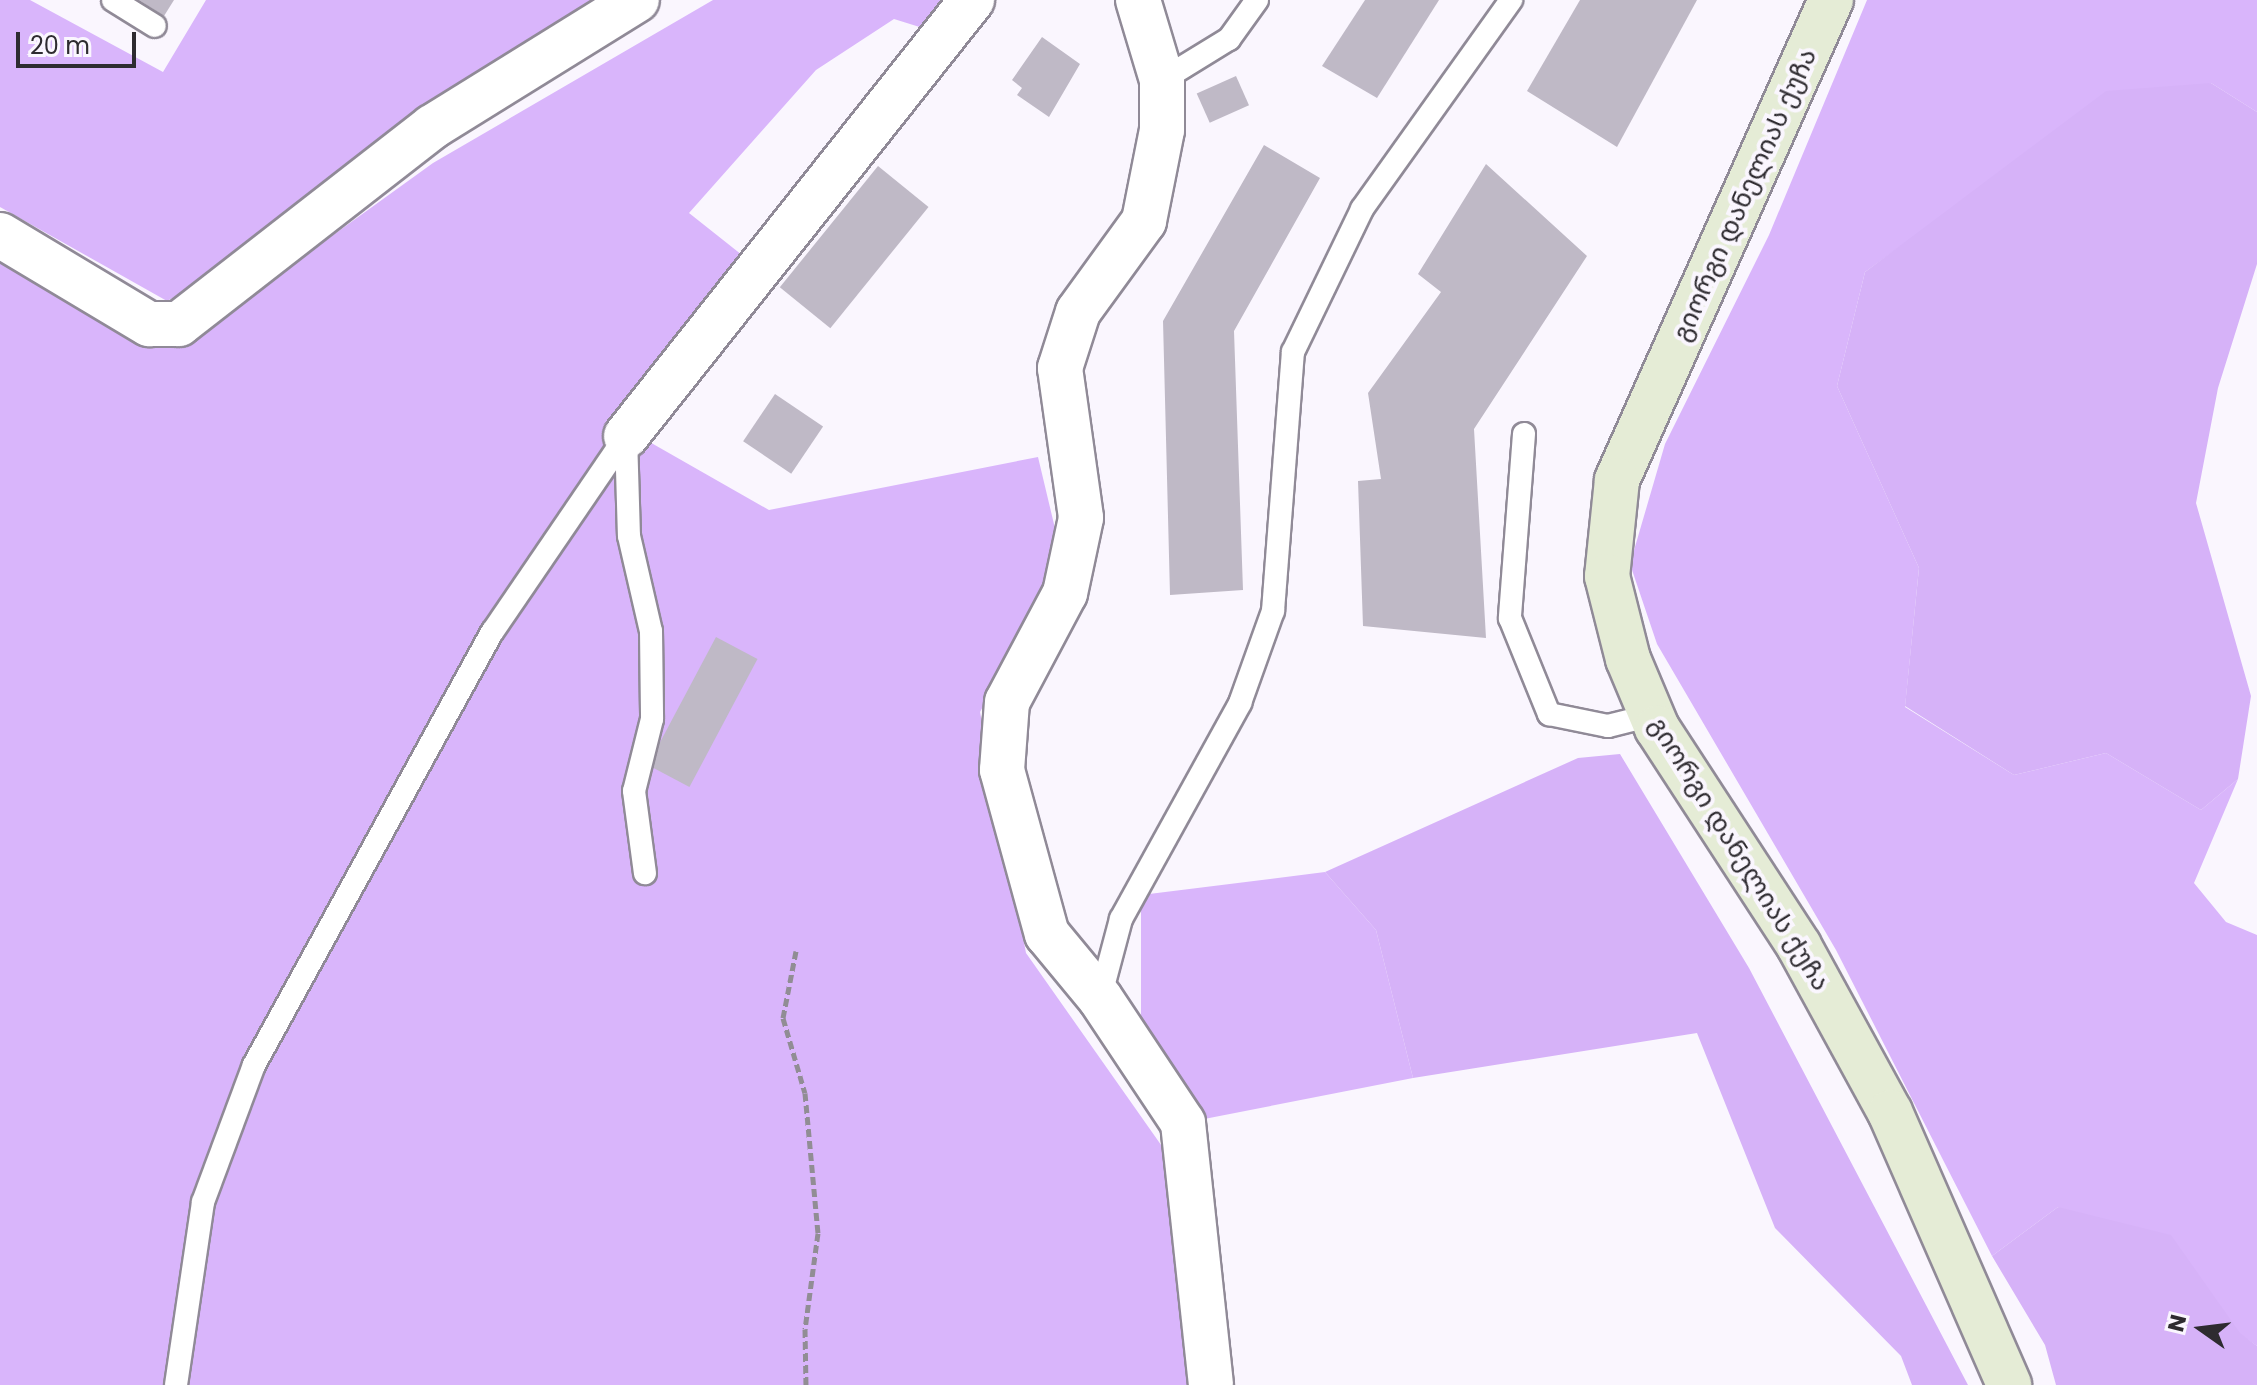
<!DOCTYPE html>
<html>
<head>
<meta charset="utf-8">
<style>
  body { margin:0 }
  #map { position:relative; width:2257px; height:1385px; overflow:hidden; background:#faf6fe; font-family:Poppins,"Noto Sans Georgian",sans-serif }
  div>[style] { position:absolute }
  .green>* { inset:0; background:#d9b5fb }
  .forest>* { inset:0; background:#d6b2f8 }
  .building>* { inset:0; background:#bfb9c6; transform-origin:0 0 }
  .path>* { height:5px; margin-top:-2.5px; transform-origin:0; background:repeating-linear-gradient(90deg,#918d94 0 8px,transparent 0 12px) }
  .roads { filter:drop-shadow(2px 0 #908a97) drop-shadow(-2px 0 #908a97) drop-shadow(0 2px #908a97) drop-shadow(0 -2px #908a97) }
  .lane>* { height:22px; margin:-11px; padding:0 11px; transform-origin:11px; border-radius:11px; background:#fff }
  .street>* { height:44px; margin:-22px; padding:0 22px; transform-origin:22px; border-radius:22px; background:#fff }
  .secondary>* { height:44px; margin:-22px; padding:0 22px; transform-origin:22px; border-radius:22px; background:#e5ecd6 }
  span { translate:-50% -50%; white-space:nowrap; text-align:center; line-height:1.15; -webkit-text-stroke:8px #faf6fe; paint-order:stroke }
  .street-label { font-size:26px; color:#2e2b30 }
  .north { position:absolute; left:2161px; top:1289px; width:80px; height:80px; -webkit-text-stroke:6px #faf6fe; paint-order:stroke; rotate:284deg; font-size:22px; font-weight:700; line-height:32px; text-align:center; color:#2e2b30 }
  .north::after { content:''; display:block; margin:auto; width:28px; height:36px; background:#2e2b30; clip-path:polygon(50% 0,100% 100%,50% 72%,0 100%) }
  .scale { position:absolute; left:16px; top:32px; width:120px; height:36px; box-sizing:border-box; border:4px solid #2e2b30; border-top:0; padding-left:10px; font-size:24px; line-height:28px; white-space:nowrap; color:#2e2b30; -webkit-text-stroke:6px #faf6fe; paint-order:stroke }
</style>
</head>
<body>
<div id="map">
  <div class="green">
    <i style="clip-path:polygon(0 0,30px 0,163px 72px,206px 0,605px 0,424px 105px,217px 274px,167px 301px,0 207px)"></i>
    <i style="clip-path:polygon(713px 0,945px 0,926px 29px,894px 19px,816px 70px,689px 213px,742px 255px,618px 424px,769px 510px,1038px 457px,1058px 541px,1045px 592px,980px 712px,1026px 953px,1166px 1152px,1189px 1385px,0 1385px,0 259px,196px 334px,433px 163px)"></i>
    <i style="clip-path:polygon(1867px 0,2257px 0,2257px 112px,2211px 83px,1974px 193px,1865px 272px,1837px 386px,1919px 568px,1905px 707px,2014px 775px,2106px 753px,2201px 810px,2238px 779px,2194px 883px,2226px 922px,2257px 935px,2257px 1346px,2058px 1207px,1992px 1256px,1836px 950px,1657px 644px,1630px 564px,1665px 444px,1769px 235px)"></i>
    <i style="clip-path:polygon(1325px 872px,1376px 930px,1413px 1078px,1194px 1121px,1141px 1017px,1141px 895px)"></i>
  </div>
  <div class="forest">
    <i style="clip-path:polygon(2211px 83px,2257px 112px,2257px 264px,2218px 388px,2196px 503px,2251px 696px,2238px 779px,2201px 810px,2106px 753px,2014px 775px,1905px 706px,1919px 568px,1837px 386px,1865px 272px,2106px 91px)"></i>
    <i style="clip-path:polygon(1620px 754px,1749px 968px,1968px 1385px,1912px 1385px,1901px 1356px,1775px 1228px,1697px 1033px,1413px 1078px,1376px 930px,1325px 872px,1578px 758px)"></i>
    <i style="clip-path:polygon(2058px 1207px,2171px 1235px,2240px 1333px,2257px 1346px,2257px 1385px,2056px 1385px,2045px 1345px,1992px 1256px)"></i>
  </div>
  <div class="building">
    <i style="clip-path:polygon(139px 0,174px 0,164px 16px)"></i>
    <i style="clip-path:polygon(1365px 0,1439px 0,1377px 98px,1322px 66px)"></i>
    <i style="clip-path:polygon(1580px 0,1697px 0,1617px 147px,1527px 91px)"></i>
    <i style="clip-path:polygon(1042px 37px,1080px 64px,1049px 117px,1017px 95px,1022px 88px,1012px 80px)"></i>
    <i style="left:1236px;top:76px;width:32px;height:43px;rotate:66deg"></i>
    <i style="clip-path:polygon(1264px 145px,1320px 178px,1234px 331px,1243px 590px,1170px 595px,1163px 321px)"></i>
    <i style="clip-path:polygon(1486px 164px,1587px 256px,1474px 429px,1486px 638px,1363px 626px,1358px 481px,1381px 479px,1368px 393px,1441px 292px,1418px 274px)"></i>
    <i style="left:878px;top:166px;width:65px;height:156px;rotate:39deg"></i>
    <i style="left:775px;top:394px;width:58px;height:57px;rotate:34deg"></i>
    <i style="left:716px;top:637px;width:47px;height:145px;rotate:28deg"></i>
  </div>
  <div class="path">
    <i style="left:796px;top:951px;width:68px;rotate:101deg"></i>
    <i style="left:783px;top:1018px;width:78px;rotate:73.7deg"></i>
    <i style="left:805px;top:1093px;width:141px;rotate:84.7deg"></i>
    <i style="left:818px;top:1233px;width:97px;rotate:97.7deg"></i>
    <i style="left:805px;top:1329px;width:56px;rotate:89deg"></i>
  </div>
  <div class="roads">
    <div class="lane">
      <i style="left:113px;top:0;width:49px;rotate:31.8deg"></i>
      <i style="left:1162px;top:80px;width:79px;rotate:-31.5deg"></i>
      <i style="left:1229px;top:39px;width:48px;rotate:-54.3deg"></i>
      <i style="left:1524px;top:434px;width:185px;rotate:94.4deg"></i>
      <i style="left:1510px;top:618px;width:104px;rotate:67.9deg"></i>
      <i style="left:1549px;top:714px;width:60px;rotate:11.5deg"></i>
      <i style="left:1608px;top:726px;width:45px;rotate:-14deg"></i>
      <i style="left:626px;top:436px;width:100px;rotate:88.3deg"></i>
      <i style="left:629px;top:536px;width:98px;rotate:77deg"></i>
      <i style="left:651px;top:631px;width:88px;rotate:89.3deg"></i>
      <i style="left:652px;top:719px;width:74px;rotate:104deg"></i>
      <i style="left:634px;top:791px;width:83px;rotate:82.4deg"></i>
      <i style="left:1100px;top:998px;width:82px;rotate:-75.1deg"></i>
      <i style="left:1121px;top:919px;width:247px;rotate:-61.1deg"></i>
      <i style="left:1240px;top:703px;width:98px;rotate:-70.3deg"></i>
      <i style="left:1273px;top:611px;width:260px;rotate:-85.6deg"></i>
      <i style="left:1293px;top:352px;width:159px;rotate:-64.2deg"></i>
      <i style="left:1362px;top:209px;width:257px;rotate:-54.5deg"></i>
      <i style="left:176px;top:1385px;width:185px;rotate:-81.6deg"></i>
      <i style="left:203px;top:1202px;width:146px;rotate:-69.6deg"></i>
      <i style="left:254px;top:1065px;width:495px;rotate:-61.2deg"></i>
      <i style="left:493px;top:631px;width:236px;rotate:-55.7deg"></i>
    </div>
    <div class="street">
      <i style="left:1138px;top:0;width:84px;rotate:73.3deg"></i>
      <i style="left:1162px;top:80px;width:50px;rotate:90deg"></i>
      <i style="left:1162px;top:130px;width:93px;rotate:101.2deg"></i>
      <i style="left:1144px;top:221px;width:112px;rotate:126deg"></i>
      <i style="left:1078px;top:312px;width:59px;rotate:107.8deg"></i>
      <i style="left:1060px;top:368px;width:151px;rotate:82deg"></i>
      <i style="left:1081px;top:518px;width:77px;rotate:102deg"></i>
      <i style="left:1065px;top:593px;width:123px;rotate:118deg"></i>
      <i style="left:1007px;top:702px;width:68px;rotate:94.2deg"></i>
      <i style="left:1002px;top:770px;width:170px;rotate:74.7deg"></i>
      <i style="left:1047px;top:934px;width:83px;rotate:50.4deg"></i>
      <i style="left:1100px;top:998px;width:150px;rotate:56.4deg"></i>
      <i style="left:1183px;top:1123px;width:263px;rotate:83.9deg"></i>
      <i style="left:0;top:235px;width:174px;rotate:30.9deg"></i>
      <i style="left:149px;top:324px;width:30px"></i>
      <i style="left:179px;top:324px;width:321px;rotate:-37.9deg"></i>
      <i style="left:432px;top:127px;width:241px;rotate:-31.8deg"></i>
      <i style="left:626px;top:436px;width:557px;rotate:-51.57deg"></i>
    </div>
    <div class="secondary">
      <i style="left:1831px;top:0;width:526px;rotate:114.03deg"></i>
      <i style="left:1617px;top:480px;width:97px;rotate:95.9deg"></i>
      <i style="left:1607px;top:576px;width:86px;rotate:75.8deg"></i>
      <i style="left:1628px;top:659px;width:75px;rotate:67.2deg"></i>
      <i style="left:1657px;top:728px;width:260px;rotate:56.9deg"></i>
      <i style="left:1799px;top:946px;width:189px;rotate:61.3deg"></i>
      <i style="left:1890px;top:1112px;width:298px;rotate:66.4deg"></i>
    </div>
  </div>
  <div class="street-label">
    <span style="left:1745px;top:195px;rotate:-66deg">გიორგი დანელიას ქუჩა</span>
    <span style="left:1739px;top:854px;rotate:58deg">გიორგი დანელიას ქუჩა</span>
  </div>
  <div class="north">N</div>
  <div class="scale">20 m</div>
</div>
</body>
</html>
